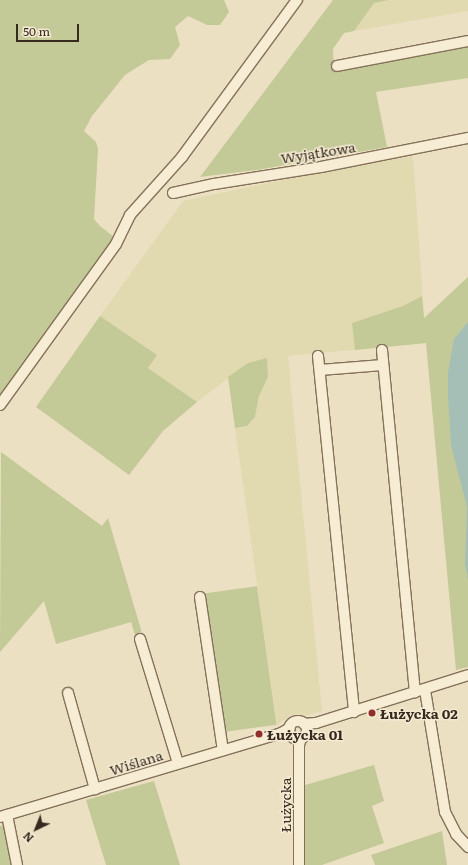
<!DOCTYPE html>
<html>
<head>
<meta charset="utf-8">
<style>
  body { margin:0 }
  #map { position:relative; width:468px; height:865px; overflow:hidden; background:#ece0c3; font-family:Literata,serif }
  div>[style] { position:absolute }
  .farmland>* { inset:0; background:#e1dab0 }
  .green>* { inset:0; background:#c3c997; transform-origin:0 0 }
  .water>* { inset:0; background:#a5bfb7 }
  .roads { filter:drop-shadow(1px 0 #85715a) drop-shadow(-1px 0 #85715a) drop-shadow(0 1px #85715a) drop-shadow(0 -1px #85715a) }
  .minor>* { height:10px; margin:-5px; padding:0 5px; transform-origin:5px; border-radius:5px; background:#f7edd5 }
  .minor>.ring { margin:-5px; padding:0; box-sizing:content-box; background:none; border:10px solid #f7edd5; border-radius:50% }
  .dots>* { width:11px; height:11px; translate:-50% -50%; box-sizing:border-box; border:2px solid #f4ead2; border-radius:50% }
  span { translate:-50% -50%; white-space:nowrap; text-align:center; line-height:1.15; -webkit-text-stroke:3px #f4ead2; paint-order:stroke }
  .street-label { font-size:14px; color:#362a1e }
  .poi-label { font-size:14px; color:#362a1e; font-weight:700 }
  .left { translate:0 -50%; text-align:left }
  .north { position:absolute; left:16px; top:809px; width:40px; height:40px; -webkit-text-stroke:3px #f4ead2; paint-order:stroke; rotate:223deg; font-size:11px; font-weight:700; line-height:16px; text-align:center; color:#362a1e }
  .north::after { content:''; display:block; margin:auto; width:14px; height:18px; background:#362a1e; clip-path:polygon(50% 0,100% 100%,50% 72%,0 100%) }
  .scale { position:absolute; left:16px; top:24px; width:63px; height:18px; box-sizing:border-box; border:2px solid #362a1e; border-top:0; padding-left:5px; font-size:12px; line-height:14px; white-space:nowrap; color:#362a1e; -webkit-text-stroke:3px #f4ead2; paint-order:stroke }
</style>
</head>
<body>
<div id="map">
  <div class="farmland">
    <i style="clip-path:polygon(389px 0,468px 0,468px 11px,354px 31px,374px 3px)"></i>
    <i style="clip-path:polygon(413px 156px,426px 343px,288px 356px,322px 711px,308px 715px,293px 714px,277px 725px,235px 428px,247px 426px,255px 417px,259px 396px,268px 377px,267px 359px,248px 363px,197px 402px,148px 368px,156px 355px,100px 316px,183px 201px,325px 171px)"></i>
  </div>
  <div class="green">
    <i style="clip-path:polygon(0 0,224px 0,229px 12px,220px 25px,207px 25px,188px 16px,175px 27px,180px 45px,170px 59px,149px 60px,125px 75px,92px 116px,84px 131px,96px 142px,98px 149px,94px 219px,100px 226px,114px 237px,0 400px)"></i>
    <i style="clip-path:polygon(333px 0,389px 0,374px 3px,354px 31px,344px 33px,333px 49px,334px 69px,468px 44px,468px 78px,376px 92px,387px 147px,257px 170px,200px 177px)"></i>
    <i style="clip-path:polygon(468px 277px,468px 667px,456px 670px,426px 343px,355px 350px,352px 323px,403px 306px,422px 296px,424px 318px)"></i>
    <i style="clip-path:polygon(100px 316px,157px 355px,148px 368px,197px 402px,163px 431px,129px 475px,36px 407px)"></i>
    <i style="clip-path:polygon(267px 358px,268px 377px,259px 396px,255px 417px,247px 426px,235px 428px,228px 377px,248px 363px)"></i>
    <i style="clip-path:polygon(1px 452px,102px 526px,108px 518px,142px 633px,135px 635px,131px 622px,56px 644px,44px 601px,0 652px)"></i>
    <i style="left:257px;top:586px;width:140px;height:55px;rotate:82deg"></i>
    <i style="clip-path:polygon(374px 765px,384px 801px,372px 806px,384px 843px,322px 865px,302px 865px,302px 786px)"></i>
    <i style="clip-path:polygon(154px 781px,180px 865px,106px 865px,86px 800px)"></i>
    <i style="clip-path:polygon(5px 825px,13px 865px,0 865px,0 826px)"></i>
    <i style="clip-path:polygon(442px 831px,447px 865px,375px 865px,371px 855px)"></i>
  </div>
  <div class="water">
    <i style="clip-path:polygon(468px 322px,468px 580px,465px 565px,467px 507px,451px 445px,448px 396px,448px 373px,454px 339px)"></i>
  </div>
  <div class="roads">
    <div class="minor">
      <i style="left:337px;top:66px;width:133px;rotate:-10.8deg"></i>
      <i style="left:173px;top:193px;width:42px;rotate:-12.4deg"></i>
      <i style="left:214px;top:184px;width:108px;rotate:-9deg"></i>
      <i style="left:321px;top:167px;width:150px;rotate:-11.2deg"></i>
      <i style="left:382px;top:350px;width:344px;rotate:84.5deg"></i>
      <i style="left:318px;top:356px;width:358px;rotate:84.2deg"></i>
      <i style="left:320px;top:370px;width:63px;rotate:-4.5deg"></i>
      <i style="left:0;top:405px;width:198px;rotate:-54.2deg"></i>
      <i style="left:116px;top:244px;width:32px;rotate:-64deg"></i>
      <i style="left:130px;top:215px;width:78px;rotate:-48.1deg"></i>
      <i style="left:182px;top:157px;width:195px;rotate:-53.8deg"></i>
      <i style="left:200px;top:597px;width:155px;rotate:81.5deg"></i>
      <i style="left:140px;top:639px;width:130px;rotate:73deg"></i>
      <i style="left:425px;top:690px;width:124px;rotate:80.7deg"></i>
      <i style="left:445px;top:812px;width:25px;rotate:63deg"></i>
      <i style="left:456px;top:834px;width:18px;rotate:47deg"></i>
      <i style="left:68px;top:693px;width:100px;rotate:74.3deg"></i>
      <i class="ring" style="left:289px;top:721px;width:8px;height:8px"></i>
      <i style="left:304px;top:724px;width:12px;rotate:-5deg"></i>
      <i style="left:316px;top:723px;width:159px;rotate:-17.5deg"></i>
      <i style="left:7px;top:815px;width:51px;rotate:78.7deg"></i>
      <i style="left:0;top:817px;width:293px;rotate:-16.6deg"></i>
      <i style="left:281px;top:733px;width:10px;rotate:-29deg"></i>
      <i style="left:299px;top:865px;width:120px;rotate:-90deg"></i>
      <i style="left:299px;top:745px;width:7px;rotate:-74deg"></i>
    </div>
  </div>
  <div class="dots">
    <i style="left:372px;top:713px;background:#922d2d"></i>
    <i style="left:259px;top:734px;background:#922d2d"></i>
  </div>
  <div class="street-label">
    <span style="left:318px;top:152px;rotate:-9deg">Wyjątkowa</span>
    <span style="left:136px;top:762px;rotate:-17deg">Wiślana</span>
    <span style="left:285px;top:805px;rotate:-90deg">Łużycka</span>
  </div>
  <div class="poi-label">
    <span class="left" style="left:380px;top:713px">Łużycka 02</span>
    <span class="left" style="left:267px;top:734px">Łużycka 01</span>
  </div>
  <div class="north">N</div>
  <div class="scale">50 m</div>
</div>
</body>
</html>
